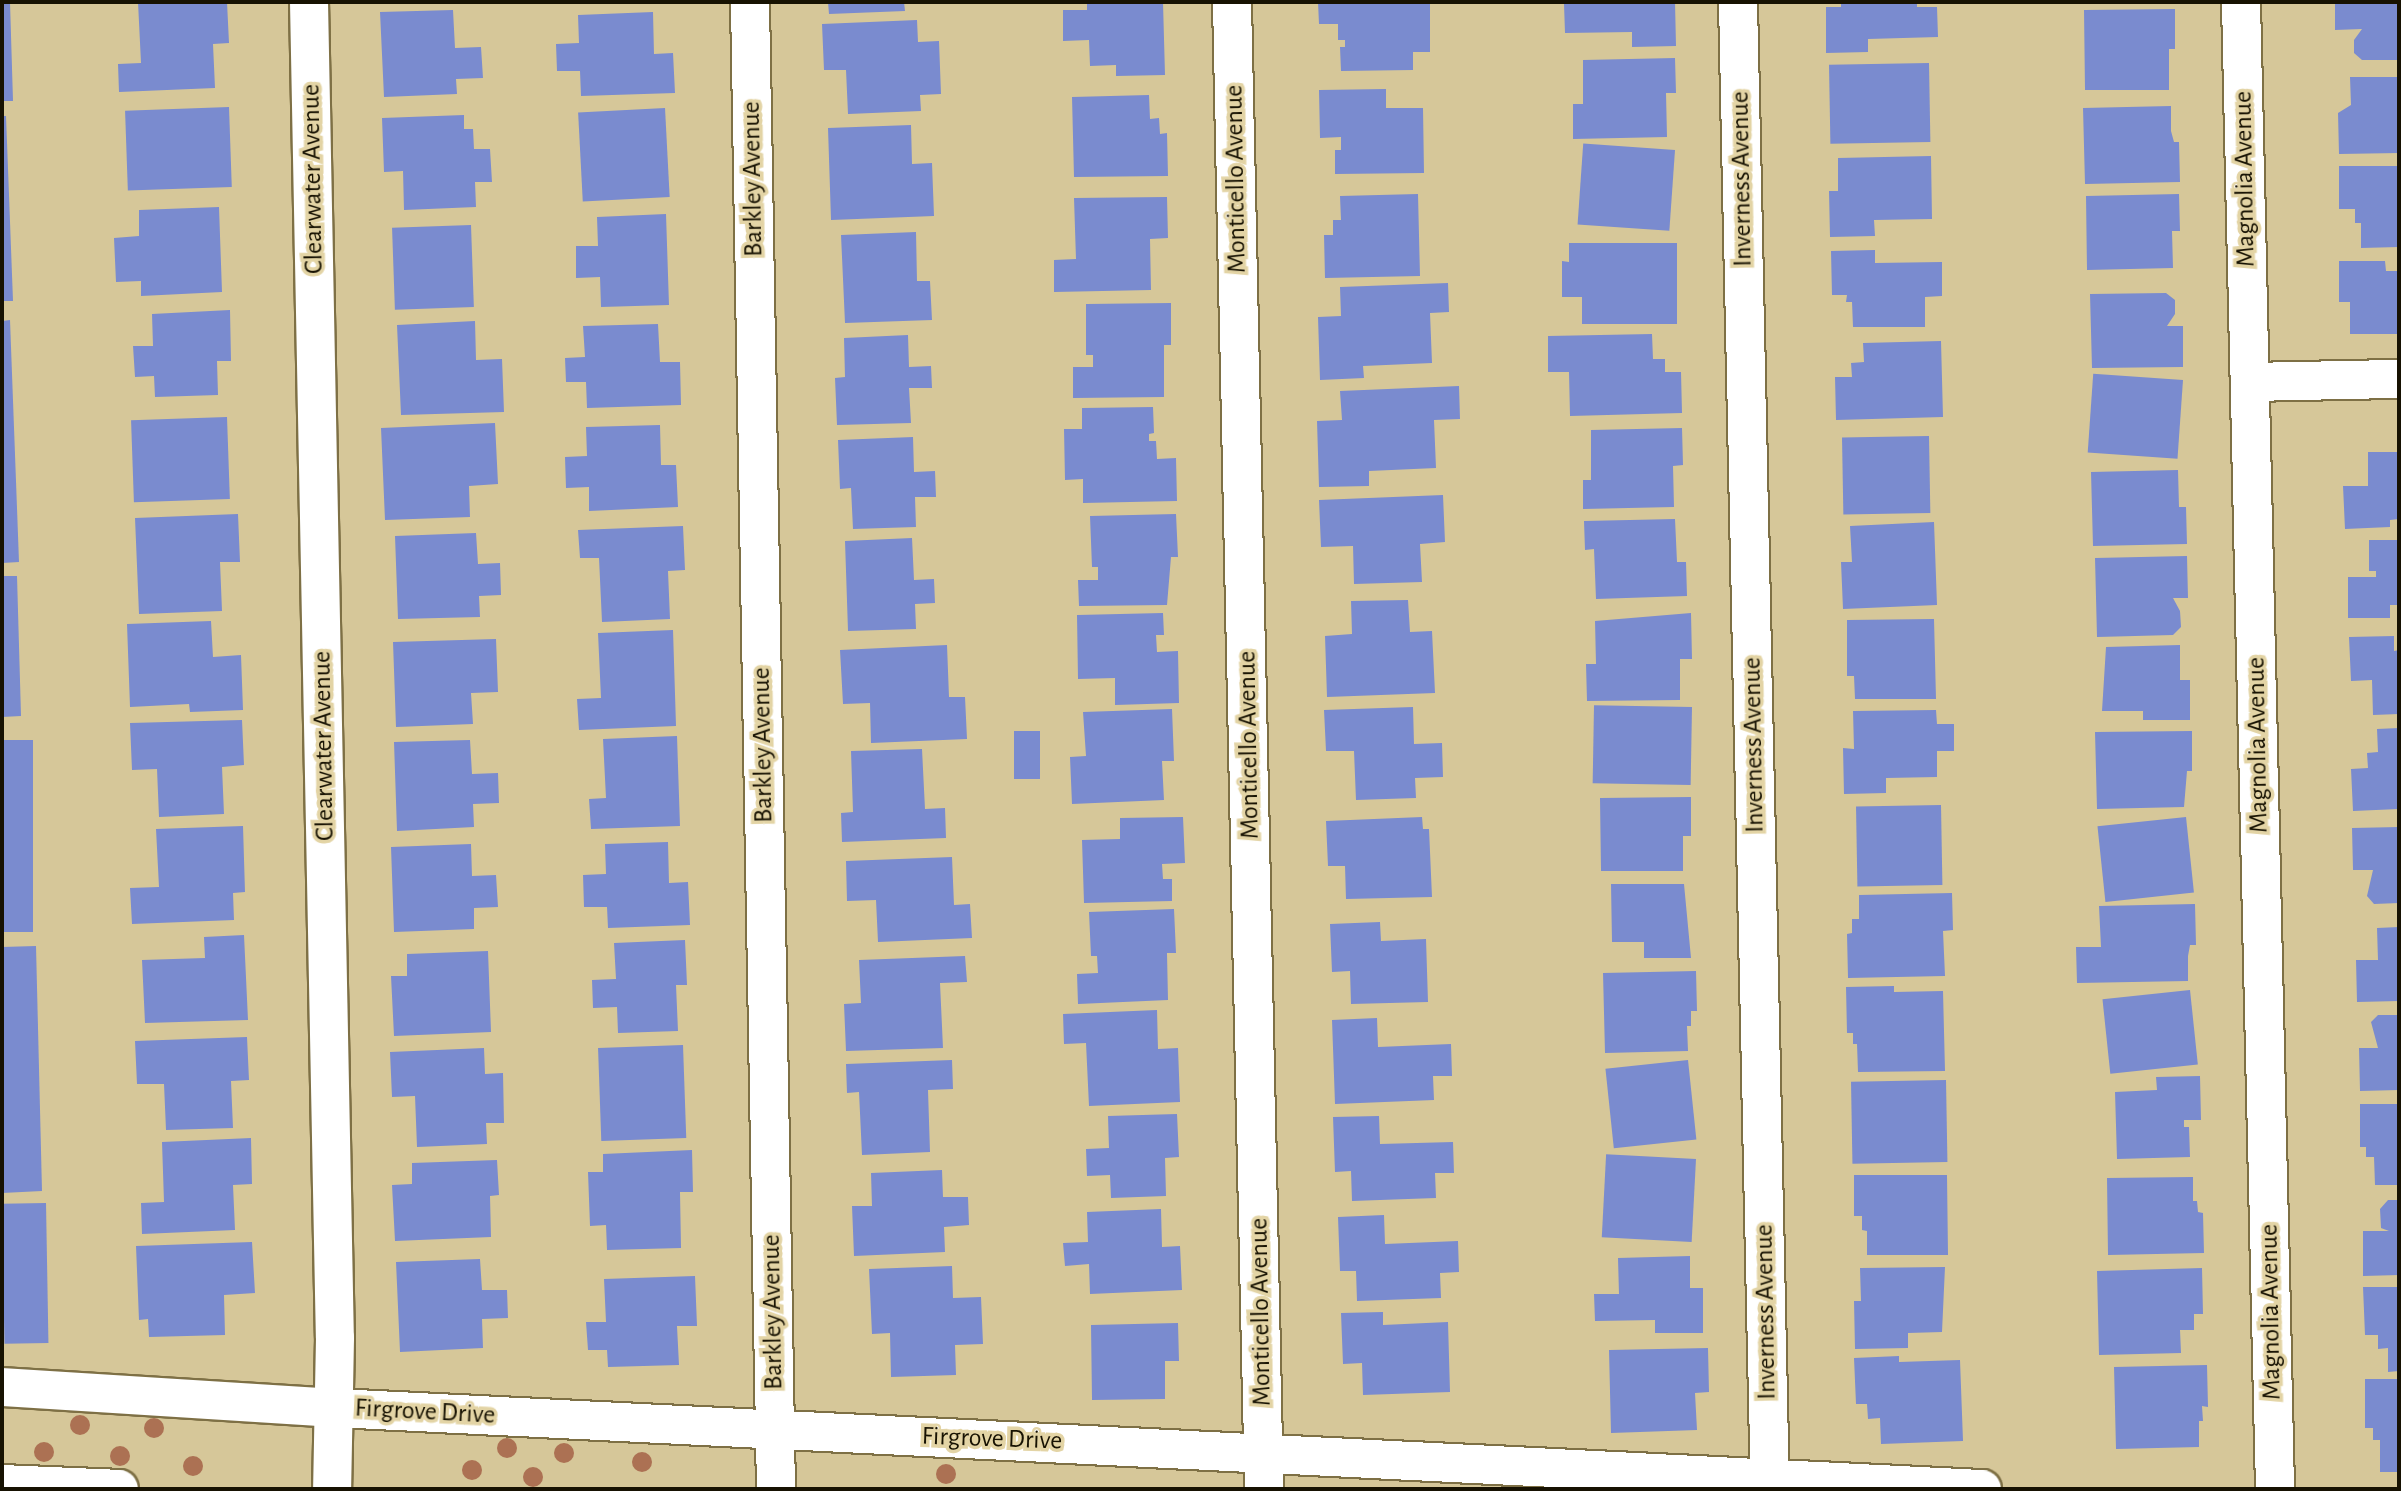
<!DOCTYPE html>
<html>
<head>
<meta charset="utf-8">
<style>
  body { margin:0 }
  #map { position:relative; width:2401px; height:1491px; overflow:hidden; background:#d6c799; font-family:"Alegreya Sans",sans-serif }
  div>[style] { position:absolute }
  .building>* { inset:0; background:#7a8bcf; transform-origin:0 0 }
  .roads { filter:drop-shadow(2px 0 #7e7045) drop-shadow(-2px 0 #7e7045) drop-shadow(0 2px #7e7045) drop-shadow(0 -2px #7e7045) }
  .street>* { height:38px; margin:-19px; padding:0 19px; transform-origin:19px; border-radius:19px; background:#fff }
  .trees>* { width:20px; height:20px; margin:-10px; border-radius:50%; background:#ac7153 }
  span { translate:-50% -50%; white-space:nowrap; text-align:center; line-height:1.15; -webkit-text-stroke:7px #e3d4a5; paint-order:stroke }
  .street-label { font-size:26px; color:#171202 }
  .frame { position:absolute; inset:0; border:4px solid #171202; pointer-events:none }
</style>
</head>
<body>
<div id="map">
  <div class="building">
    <i style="clip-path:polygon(2px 2px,10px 2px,13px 101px,2px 101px)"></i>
    <i style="clip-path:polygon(138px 2px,227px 2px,229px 43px,213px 44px,215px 88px,119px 92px,118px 64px,141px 63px)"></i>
    <i style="clip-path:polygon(828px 2px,904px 2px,905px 11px,829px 14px)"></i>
    <i style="clip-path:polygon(1087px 2px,1163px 2px,1165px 75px,1116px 76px,1116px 65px,1090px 66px,1089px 40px,1063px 41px,1063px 10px,1087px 10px)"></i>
    <i style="clip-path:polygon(1318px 2px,1430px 2px,1430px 52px,1413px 52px,1413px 70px,1341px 71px,1340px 47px,1345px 47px,1345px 40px,1338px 40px,1338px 24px,1319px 24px)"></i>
    <i style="clip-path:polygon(1675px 2px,1676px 46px,1632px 47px,1632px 32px,1565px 33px,1564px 4px)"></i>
    <i style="clip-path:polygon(1841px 2px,1917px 2px,1917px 7px,1937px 7px,1938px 37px,1868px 39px,1868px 52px,1826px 53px,1826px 7px,1841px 7px)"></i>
    <i style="clip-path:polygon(2335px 2px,2399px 2px,2399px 60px,2362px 60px,2354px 53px,2354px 40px,2362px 29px,2335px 30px)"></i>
    <i style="clip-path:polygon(2175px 9px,2175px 49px,2169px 49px,2169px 90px,2085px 90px,2084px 10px)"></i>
    <i style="clip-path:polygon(453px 10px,455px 48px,481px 47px,483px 78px,456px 79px,457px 94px,384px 97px,380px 12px)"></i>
    <i style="clip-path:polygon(653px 12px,654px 54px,673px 53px,675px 93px,581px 96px,580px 71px,557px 71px,556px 44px,579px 43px,578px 15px)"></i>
    <i style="clip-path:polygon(917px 20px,918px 42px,939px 41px,941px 94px,920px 95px,921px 111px,848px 114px,846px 70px,824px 70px,822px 24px)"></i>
    <i style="clip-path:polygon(1675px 58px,1676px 93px,1666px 93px,1667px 137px,1573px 139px,1573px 104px,1583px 104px,1583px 60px)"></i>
    <i style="left:1929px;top:63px;width:79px;height:100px;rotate:89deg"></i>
    <i style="clip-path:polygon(2350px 77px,2399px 77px,2399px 153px,2339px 154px,2338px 113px,2351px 105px)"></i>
    <i style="clip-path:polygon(1386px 89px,1386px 108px,1423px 108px,1424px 173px,1335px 174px,1335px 150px,1341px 150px,1341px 137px,1320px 138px,1319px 90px)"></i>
    <i style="clip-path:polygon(1149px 95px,1150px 119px,1159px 118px,1160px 134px,1167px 133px,1168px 176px,1074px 177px,1072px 97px)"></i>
    <i style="clip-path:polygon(2171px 106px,2171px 131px,2174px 142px,2179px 142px,2180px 182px,2085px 184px,2083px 108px)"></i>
    <i style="left:229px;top:107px;width:80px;height:104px;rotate:88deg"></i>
    <i style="left:665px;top:108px;width:89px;height:87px;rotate:87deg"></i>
    <i style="clip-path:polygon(464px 115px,464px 129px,473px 129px,474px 149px,490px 149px,492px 182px,475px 182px,476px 207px,404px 210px,403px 171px,384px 172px,382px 118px)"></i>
    <i style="clip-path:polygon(2px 116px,6px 116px,13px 301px,2px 301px)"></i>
    <i style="clip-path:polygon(911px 125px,912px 164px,932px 163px,934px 216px,831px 220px,828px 128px)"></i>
    <i style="left:1675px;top:150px;width:81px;height:92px;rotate:94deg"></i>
    <i style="clip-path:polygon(1931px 156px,1932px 219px,1874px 220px,1875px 236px,1830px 237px,1829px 191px,1838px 191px,1838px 158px)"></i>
    <i style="clip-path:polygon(2339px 166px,2399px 166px,2399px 247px,2361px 248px,2361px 223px,2355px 223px,2355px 209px,2339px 209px)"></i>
    <i style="clip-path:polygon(1418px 194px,1420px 276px,1325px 278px,1324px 235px,1333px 235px,1333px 220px,1341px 220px,1340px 196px)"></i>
    <i style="clip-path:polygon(2179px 194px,2180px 231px,2172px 231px,2173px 268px,2087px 270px,2086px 196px)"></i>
    <i style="clip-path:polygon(1167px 197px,1168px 238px,1150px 239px,1151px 290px,1054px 292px,1054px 260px,1076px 259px,1074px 198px)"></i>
    <i style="clip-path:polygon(219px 207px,222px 292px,141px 296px,141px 281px,116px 282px,114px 238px,139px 236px,139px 210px)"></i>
    <i style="clip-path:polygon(666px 214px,669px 305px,601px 307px,600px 277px,576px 278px,576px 246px,598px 246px,597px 217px)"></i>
    <i style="left:471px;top:225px;width:82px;height:79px;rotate:88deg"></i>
    <i style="clip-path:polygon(916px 232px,917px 281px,930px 281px,932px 320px,845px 323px,841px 235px)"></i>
    <i style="clip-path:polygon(1569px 243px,1677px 243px,1677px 324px,1582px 324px,1582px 297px,1562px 297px,1562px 261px,1569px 262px)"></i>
    <i style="clip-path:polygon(1875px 250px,1875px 263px,1942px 262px,1942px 296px,1925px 297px,1925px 327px,1853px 327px,1852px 302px,1846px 302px,1847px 295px,1832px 295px,1831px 251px)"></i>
    <i style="clip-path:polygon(2339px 261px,2385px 261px,2386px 271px,2399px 271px,2399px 334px,2350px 334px,2350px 302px,2339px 302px)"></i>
    <i style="clip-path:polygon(1448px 283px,1449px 312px,1430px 313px,1432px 363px,1363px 366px,1364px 378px,1320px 380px,1318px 317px,1341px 316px,1340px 287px)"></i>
    <i style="clip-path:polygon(2166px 293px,2175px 300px,2175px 314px,2167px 326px,2183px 326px,2183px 367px,2092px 368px,2090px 294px)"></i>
    <i style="clip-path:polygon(1171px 303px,1171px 345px,1164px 345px,1164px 397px,1073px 398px,1073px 367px,1093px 367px,1093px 355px,1086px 355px,1086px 304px)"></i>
    <i style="clip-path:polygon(230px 310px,231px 361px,217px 361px,218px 395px,155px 397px,154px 376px,135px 377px,133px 346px,153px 346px,152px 314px)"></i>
    <i style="clip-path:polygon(10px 320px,19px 562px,2px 563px,2px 321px)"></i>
    <i style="clip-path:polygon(475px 321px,476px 360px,502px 359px,504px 412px,401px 415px,397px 325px)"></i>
    <i style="clip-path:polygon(658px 324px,660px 362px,680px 362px,681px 405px,587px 408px,586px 382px,566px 382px,565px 358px,585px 357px,583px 326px)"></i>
    <i style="clip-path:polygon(1652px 334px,1653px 359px,1665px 359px,1665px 372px,1681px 372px,1682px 413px,1570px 416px,1569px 372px,1548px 372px,1548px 336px)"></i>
    <i style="clip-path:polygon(908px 335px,909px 367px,931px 366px,932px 388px,909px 388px,911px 423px,837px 425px,835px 378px,845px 377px,844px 338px)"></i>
    <i style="clip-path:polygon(1941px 341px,1943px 417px,1836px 420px,1835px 377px,1852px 377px,1851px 363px,1864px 362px,1863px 343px)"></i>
    <i style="left:2183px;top:380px;width:79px;height:90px;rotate:94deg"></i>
    <i style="clip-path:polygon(1459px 386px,1460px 419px,1434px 420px,1436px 468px,1369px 471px,1369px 486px,1319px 487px,1317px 421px,1342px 420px,1340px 391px)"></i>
    <i style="clip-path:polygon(1153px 407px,1154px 433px,1149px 434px,1149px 441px,1156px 441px,1157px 459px,1176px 458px,1177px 501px,1083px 503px,1083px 479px,1065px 480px,1064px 429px,1082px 429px,1082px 408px)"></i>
    <i style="left:227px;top:417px;width:82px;height:96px;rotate:88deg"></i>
    <i style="clip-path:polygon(495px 423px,498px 484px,469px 486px,470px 517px,385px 520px,381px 428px)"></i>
    <i style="clip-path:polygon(660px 425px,661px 465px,676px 465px,678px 507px,589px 511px,589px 487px,566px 488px,565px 457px,587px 456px,586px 427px)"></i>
    <i style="clip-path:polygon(1682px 428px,1683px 465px,1673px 466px,1674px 507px,1583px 509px,1583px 480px,1591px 480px,1591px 430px)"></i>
    <i style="left:1929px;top:436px;width:77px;height:87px;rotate:89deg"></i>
    <i style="clip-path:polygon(913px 437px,914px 472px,935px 471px,936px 497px,915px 497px,916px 527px,853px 529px,851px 488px,840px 489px,838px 440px)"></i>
    <i style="clip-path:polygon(2368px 452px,2399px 452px,2399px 519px,2390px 520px,2390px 527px,2345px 529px,2343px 486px,2368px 486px)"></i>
    <i style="clip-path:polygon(2178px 470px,2179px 507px,2186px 507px,2187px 544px,2093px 546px,2091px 472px)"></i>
    <i style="clip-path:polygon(1443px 495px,1445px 542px,1420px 544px,1422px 582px,1354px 584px,1353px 546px,1321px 547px,1319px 500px)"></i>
    <i style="clip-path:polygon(238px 514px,240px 562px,220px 562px,222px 611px,139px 614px,135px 518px)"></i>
    <i style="clip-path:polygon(1176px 514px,1178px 557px,1171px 557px,1167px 605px,1079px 606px,1078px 580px,1098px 580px,1098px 567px,1092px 567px,1090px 516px)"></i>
    <i style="clip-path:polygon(1675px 519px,1677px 562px,1686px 562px,1687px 596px,1596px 599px,1594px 549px,1585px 550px,1584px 521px)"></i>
    <i style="clip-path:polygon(1934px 522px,1937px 605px,1843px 609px,1841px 562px,1852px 562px,1850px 526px)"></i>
    <i style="clip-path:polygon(683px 526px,685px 570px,668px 571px,670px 619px,602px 622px,599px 558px,580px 558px,578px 530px)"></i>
    <i style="clip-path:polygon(476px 533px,478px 564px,500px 563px,501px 595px,479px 596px,480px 617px,398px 619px,395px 536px)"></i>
    <i style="clip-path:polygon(912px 538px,914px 580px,934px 579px,935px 603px,915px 604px,916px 629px,848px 631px,845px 541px)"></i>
    <i style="clip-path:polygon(2369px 540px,2399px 540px,2399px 605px,2390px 605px,2390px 618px,2348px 618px,2348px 577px,2376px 577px,2376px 571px,2369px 571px)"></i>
    <i style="clip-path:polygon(2187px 556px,2188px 598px,2173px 598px,2180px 611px,2181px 627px,2173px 635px,2097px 637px,2095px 558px)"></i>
    <i style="clip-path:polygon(2px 576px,17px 576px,21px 716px,2px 717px)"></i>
    <i style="clip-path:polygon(1408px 600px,1410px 632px,1432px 631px,1435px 693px,1327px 697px,1325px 636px,1352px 634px,1351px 601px)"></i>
    <i style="clip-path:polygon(1163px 613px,1164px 635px,1156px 635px,1157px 652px,1178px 651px,1179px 703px,1115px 705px,1115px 678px,1078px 679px,1077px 615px)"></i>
    <i style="clip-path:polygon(1691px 613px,1692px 659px,1680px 659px,1680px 700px,1587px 701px,1586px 664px,1596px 664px,1595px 621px)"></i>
    <i style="clip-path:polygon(1934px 619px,1936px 699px,1855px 699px,1854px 676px,1847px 676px,1847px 620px)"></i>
    <i style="clip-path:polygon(211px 621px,213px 657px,241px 655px,243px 710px,190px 712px,189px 704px,130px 707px,127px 624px)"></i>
    <i style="clip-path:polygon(673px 630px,676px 726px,579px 730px,577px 699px,601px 698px,598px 633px)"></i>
    <i style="clip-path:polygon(2394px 636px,2394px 651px,2399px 650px,2399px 714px,2373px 715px,2372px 680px,2351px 681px,2349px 637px)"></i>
    <i style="clip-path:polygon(496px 639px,498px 692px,471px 693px,473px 724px,396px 727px,393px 642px)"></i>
    <i style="clip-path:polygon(947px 645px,949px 697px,965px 697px,967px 739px,871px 743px,870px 703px,843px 704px,840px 650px)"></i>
    <i style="clip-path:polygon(2180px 645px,2180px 680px,2190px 680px,2190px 720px,2143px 720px,2143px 711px,2102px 711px,2106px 647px)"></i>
    <i style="clip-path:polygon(1413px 707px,1414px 744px,1442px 743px,1443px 777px,1415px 778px,1416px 798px,1356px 800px,1354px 751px,1326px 751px,1324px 710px)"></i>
    <i style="left:1692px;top:707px;width:78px;height:98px;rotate:91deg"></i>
    <i style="clip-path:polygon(1172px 709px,1174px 761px,1162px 761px,1164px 800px,1072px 804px,1070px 757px,1086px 756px,1083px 712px)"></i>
    <i style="clip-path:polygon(1936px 710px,1937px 724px,1954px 724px,1954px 751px,1937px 751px,1937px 777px,1886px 778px,1886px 793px,1844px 794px,1843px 748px,1854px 749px,1853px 711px)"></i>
    <i style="clip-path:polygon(242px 720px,244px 765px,222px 767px,224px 814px,159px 817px,157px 769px,132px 770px,130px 723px)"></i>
    <i style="clip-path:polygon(2399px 728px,2399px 809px,2353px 811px,2351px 769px,2368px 768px,2367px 753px,2378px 752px,2377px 729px)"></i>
    <i style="left:1014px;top:731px;width:26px;height:48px"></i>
    <i style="clip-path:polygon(2192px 731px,2192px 771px,2187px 771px,2184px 807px,2097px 809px,2095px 732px)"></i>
    <i style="clip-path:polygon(677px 736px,680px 826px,591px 829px,589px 799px,606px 798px,603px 739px)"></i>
    <i style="left:2px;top:740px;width:31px;height:192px"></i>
    <i style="clip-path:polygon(470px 740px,472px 774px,498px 773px,499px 803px,473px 804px,474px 827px,397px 831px,394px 742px)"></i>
    <i style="clip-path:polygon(922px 749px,925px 809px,945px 808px,946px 838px,842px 842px,841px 813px,853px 812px,851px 751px)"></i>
    <i style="clip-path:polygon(1691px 797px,1691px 836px,1683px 836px,1683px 871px,1601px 871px,1600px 798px)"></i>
    <i style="left:1941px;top:805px;width:80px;height:85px;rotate:89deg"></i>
    <i style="clip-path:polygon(1183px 817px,1185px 863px,1162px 864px,1163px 879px,1172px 879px,1172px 901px,1084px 903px,1082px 840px,1120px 839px,1120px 818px)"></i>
    <i style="clip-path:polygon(1422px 817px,1423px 829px,1429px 829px,1432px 897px,1346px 899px,1345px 866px,1328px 866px,1326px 821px)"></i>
    <i style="left:2186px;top:817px;width:76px;height:89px;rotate:84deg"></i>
    <i style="clip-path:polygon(243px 826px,245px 892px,233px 893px,234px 920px,132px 924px,130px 888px,159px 887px,156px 829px)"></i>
    <i style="clip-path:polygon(2399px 827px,2399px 903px,2374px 904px,2367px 896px,2373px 870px,2353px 870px,2352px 828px)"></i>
    <i style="clip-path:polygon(668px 842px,669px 883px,688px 882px,690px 925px,608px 928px,607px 907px,584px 907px,583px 875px,606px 874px,605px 844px)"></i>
    <i style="clip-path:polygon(471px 844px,472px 876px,496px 875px,498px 907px,474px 908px,474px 929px,394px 932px,391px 847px)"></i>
    <i style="clip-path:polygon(952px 857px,954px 905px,970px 904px,972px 938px,878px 942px,876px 900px,847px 901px,846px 861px)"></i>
    <i style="clip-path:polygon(1611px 884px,1684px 884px,1691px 958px,1644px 958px,1644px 942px,1612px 942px)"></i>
    <i style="clip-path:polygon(1952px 893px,1953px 930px,1943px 931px,1945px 976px,1848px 978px,1847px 934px,1852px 933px,1852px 919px,1859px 919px,1859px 895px)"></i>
    <i style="clip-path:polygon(2195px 904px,2196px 945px,2190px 945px,2188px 956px,2188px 981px,2077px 983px,2076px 947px,2101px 947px,2099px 906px)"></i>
    <i style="clip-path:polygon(1174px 909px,1176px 953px,1167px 953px,1168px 1000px,1078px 1004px,1077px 974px,1098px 973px,1097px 956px,1091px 956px,1089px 912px)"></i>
    <i style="clip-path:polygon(1380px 922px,1381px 941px,1426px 939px,1428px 1002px,1351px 1004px,1350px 971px,1332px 972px,1330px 924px)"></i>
    <i style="clip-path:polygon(2399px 927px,2399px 1001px,2357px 1002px,2356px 960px,2378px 960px,2377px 928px)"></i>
    <i style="clip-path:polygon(244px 935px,248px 1020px,145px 1023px,142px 960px,205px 958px,204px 937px)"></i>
    <i style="clip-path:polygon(685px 940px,687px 985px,676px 985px,678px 1031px,618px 1033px,617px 1007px,593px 1008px,592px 980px,616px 979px,614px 943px)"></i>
    <i style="clip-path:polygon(36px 946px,42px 1191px,2px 1193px,2px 947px)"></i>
    <i style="clip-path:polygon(488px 951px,491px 1032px,394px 1036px,391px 976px,407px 976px,407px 954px)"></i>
    <i style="clip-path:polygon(965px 956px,967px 982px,940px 983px,943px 1048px,846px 1051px,844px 1004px,861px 1003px,859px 960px)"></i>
    <i style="clip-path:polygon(1696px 971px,1697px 1011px,1691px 1011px,1691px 1026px,1687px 1026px,1688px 1051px,1605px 1053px,1603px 973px)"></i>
    <i style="clip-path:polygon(1894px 986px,1894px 992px,1943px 991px,1945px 1071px,1858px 1072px,1857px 1044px,1853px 1044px,1853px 1033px,1847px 1033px,1846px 987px)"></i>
    <i style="left:2190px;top:990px;width:75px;height:88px;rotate:84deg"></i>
    <i style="clip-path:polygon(1157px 1010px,1158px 1049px,1178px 1048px,1180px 1102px,1089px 1106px,1086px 1043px,1064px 1044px,1063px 1014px)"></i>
    <i style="clip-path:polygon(2378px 1015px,2399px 1015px,2399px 1090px,2360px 1091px,2359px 1048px,2378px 1048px,2371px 1022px)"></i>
    <i style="clip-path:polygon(1377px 1018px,1378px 1047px,1451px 1044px,1452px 1076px,1433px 1076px,1434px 1100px,1335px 1104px,1332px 1020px)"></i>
    <i style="clip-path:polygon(247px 1037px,249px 1080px,231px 1081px,233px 1128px,166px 1130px,164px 1084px,137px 1084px,135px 1041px)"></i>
    <i style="left:683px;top:1045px;width:93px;height:85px;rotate:88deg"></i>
    <i style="clip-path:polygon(484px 1048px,485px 1074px,503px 1073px,504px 1123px,486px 1123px,487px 1144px,417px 1147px,415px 1096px,392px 1097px,390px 1052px)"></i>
    <i style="clip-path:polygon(952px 1060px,953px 1089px,928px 1090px,930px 1152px,862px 1155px,859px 1092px,847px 1093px,846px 1064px)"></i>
    <i style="left:1688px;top:1060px;width:80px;height:83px;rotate:84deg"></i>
    <i style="clip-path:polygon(2200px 1076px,2201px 1120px,2184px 1120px,2184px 1127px,2189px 1127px,2190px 1157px,2117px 1159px,2115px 1092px,2157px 1090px,2156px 1077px)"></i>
    <i style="left:1946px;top:1080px;width:82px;height:95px;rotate:89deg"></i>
    <i style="clip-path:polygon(2360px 1104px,2399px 1104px,2399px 1185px,2375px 1185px,2374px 1157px,2366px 1157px,2366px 1147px,2360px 1147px)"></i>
    <i style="clip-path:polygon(1177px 1114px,1179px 1157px,1165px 1158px,1166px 1196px,1111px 1198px,1110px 1175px,1087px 1176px,1086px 1149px,1109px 1148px,1108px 1116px)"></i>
    <i style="clip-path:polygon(1379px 1116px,1380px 1144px,1453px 1142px,1454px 1173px,1435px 1173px,1436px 1198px,1352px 1201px,1351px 1171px,1335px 1172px,1333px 1117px)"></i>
    <i style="clip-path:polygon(251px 1138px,252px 1184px,233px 1185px,235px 1230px,142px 1234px,141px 1203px,164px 1202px,162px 1142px)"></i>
    <i style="clip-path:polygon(692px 1150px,693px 1192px,680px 1192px,681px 1248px,607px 1250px,606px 1225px,590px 1226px,588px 1172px,603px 1172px,603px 1154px)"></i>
    <i style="left:1696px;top:1159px;width:83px;height:90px;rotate:93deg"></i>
    <i style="clip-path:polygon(497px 1160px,499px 1195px,490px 1196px,491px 1237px,395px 1241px,392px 1185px,412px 1184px,412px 1163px)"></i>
    <i style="clip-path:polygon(942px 1170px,943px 1197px,968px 1197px,969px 1225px,944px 1227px,945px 1252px,854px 1256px,852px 1206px,872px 1206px,871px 1173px)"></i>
    <i style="clip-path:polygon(1854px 1175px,1947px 1175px,1948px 1255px,1867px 1255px,1867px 1231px,1862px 1230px,1862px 1216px,1854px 1216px)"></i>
    <i style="clip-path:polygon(2193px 1177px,2193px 1201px,2197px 1201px,2198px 1212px,2203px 1213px,2204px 1253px,2108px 1255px,2107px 1178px)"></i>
    <i style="clip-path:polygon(2388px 1200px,2399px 1200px,2399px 1275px,2363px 1276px,2363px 1231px,2389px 1231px,2381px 1228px,2380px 1209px)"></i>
    <i style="left:46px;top:1203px;width:140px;height:44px;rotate:89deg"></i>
    <i style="clip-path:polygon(1161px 1209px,1162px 1247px,1180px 1246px,1182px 1290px,1090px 1294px,1089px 1264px,1065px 1266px,1063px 1243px,1088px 1242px,1087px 1212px)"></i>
    <i style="clip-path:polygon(1384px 1215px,1385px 1244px,1458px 1241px,1459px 1272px,1440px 1273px,1441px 1298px,1357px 1301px,1356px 1271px,1340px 1271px,1338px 1217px)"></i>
    <i style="clip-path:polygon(252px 1242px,255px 1293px,224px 1295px,225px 1335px,149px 1337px,148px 1319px,139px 1320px,136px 1246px)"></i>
    <i style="clip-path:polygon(1690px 1256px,1690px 1288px,1703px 1288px,1703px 1333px,1655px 1333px,1655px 1320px,1595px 1321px,1594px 1294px,1619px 1294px,1618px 1258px)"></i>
    <i style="clip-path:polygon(480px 1259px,482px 1290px,507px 1290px,508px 1318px,482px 1319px,483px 1348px,400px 1352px,396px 1262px)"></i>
    <i style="clip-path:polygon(952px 1266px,953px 1298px,981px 1297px,983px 1344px,955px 1345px,956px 1375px,891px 1377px,890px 1333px,872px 1334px,869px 1269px)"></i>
    <i style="clip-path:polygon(1945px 1267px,1942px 1332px,1908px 1333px,1908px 1348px,1855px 1349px,1854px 1301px,1861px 1301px,1860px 1268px)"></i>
    <i style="clip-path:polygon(2202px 1268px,2203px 1314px,2194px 1314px,2194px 1330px,2180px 1330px,2181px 1353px,2099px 1355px,2097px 1271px)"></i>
    <i style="clip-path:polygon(695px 1276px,697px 1326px,677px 1326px,679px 1365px,608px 1367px,607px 1350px,588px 1350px,586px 1322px,606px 1322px,604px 1279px)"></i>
    <i style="clip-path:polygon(2363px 1287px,2399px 1287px,2399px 1371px,2388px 1372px,2388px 1348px,2378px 1349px,2378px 1335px,2365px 1335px)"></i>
    <i style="clip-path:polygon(1383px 1312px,1383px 1325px,1448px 1322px,1450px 1392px,1363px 1395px,1362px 1363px,1343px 1364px,1341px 1313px)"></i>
    <i style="clip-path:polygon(1178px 1323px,1179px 1361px,1165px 1361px,1165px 1399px,1092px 1400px,1091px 1325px)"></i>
    <i style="clip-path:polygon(1708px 1348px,1709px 1392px,1695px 1393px,1697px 1430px,1611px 1433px,1609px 1350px)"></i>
    <i style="clip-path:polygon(1899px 1356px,1899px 1362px,1960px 1360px,1963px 1441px,1881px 1444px,1880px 1418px,1868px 1419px,1867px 1404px,1856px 1404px,1854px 1358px)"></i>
    <i style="clip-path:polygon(2207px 1365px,2208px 1407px,2202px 1406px,2203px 1421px,2199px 1421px,2199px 1447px,2116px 1449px,2114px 1367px)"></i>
    <i style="clip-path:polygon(2365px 1379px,2399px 1379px,2399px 1472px,2380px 1472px,2380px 1440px,2373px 1440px,2373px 1428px,2365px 1428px)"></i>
  </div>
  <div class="roads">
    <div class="street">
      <i style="left:309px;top:2px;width:1336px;rotate:88.89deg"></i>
      <i style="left:335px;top:1338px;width:151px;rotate:91.1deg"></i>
      <i style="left:750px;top:2px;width:1487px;rotate:89deg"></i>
      <i style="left:1232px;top:2px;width:1487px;rotate:88.77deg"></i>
      <i style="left:1738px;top:2px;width:1487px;rotate:88.77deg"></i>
      <i style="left:2241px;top:2px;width:1487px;rotate:88.69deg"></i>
      <i style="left:2250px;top:382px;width:149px;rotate:-1.2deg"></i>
      <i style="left:2px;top:1387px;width:335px;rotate:3.6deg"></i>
      <i style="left:336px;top:1408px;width:1648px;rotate:2.82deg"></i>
      <i style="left:2px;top:1484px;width:117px;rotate:2.4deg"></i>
    </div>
  </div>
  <div class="trees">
    <i style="left:80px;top:1425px"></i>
    <i style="left:154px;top:1428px"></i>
    <i style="left:507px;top:1448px"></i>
    <i style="left:44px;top:1452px"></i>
    <i style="left:564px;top:1453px"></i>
    <i style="left:120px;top:1456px"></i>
    <i style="left:642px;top:1462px"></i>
    <i style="left:193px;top:1466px"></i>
    <i style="left:472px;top:1470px"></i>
    <i style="left:946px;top:1474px"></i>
    <i style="left:533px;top:1477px"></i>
  </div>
  <div class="street-label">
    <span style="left:313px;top:179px;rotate:-91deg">Clearwater Avenue</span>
    <span style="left:753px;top:179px;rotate:-91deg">Barkley Avenue</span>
    <span style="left:1236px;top:179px;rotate:-91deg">Monticello Avenue</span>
    <span style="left:1742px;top:179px;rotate:-91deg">Inverness Avenue</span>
    <span style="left:2245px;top:179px;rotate:-91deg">Magnolia Avenue</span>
    <span style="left:763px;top:745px;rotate:-91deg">Barkley Avenue</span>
    <span style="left:1249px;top:745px;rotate:-91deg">Monticello Avenue</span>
    <span style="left:1754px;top:745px;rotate:-91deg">Inverness Avenue</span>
    <span style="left:2258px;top:745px;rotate:-91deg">Magnolia Avenue</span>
    <span style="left:324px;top:746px;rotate:-91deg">Clearwater Avenue</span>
    <span style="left:773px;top:1312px;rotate:-91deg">Barkley Avenue</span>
    <span style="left:1261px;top:1312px;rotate:-91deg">Monticello Avenue</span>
    <span style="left:1766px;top:1312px;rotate:-91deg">Inverness Avenue</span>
    <span style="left:2271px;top:1312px;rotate:-91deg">Magnolia Avenue</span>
    <span style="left:425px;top:1412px;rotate:3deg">Firgrove Drive</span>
    <span style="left:992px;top:1439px;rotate:2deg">Firgrove Drive</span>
  </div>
  <div class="frame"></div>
</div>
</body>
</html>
